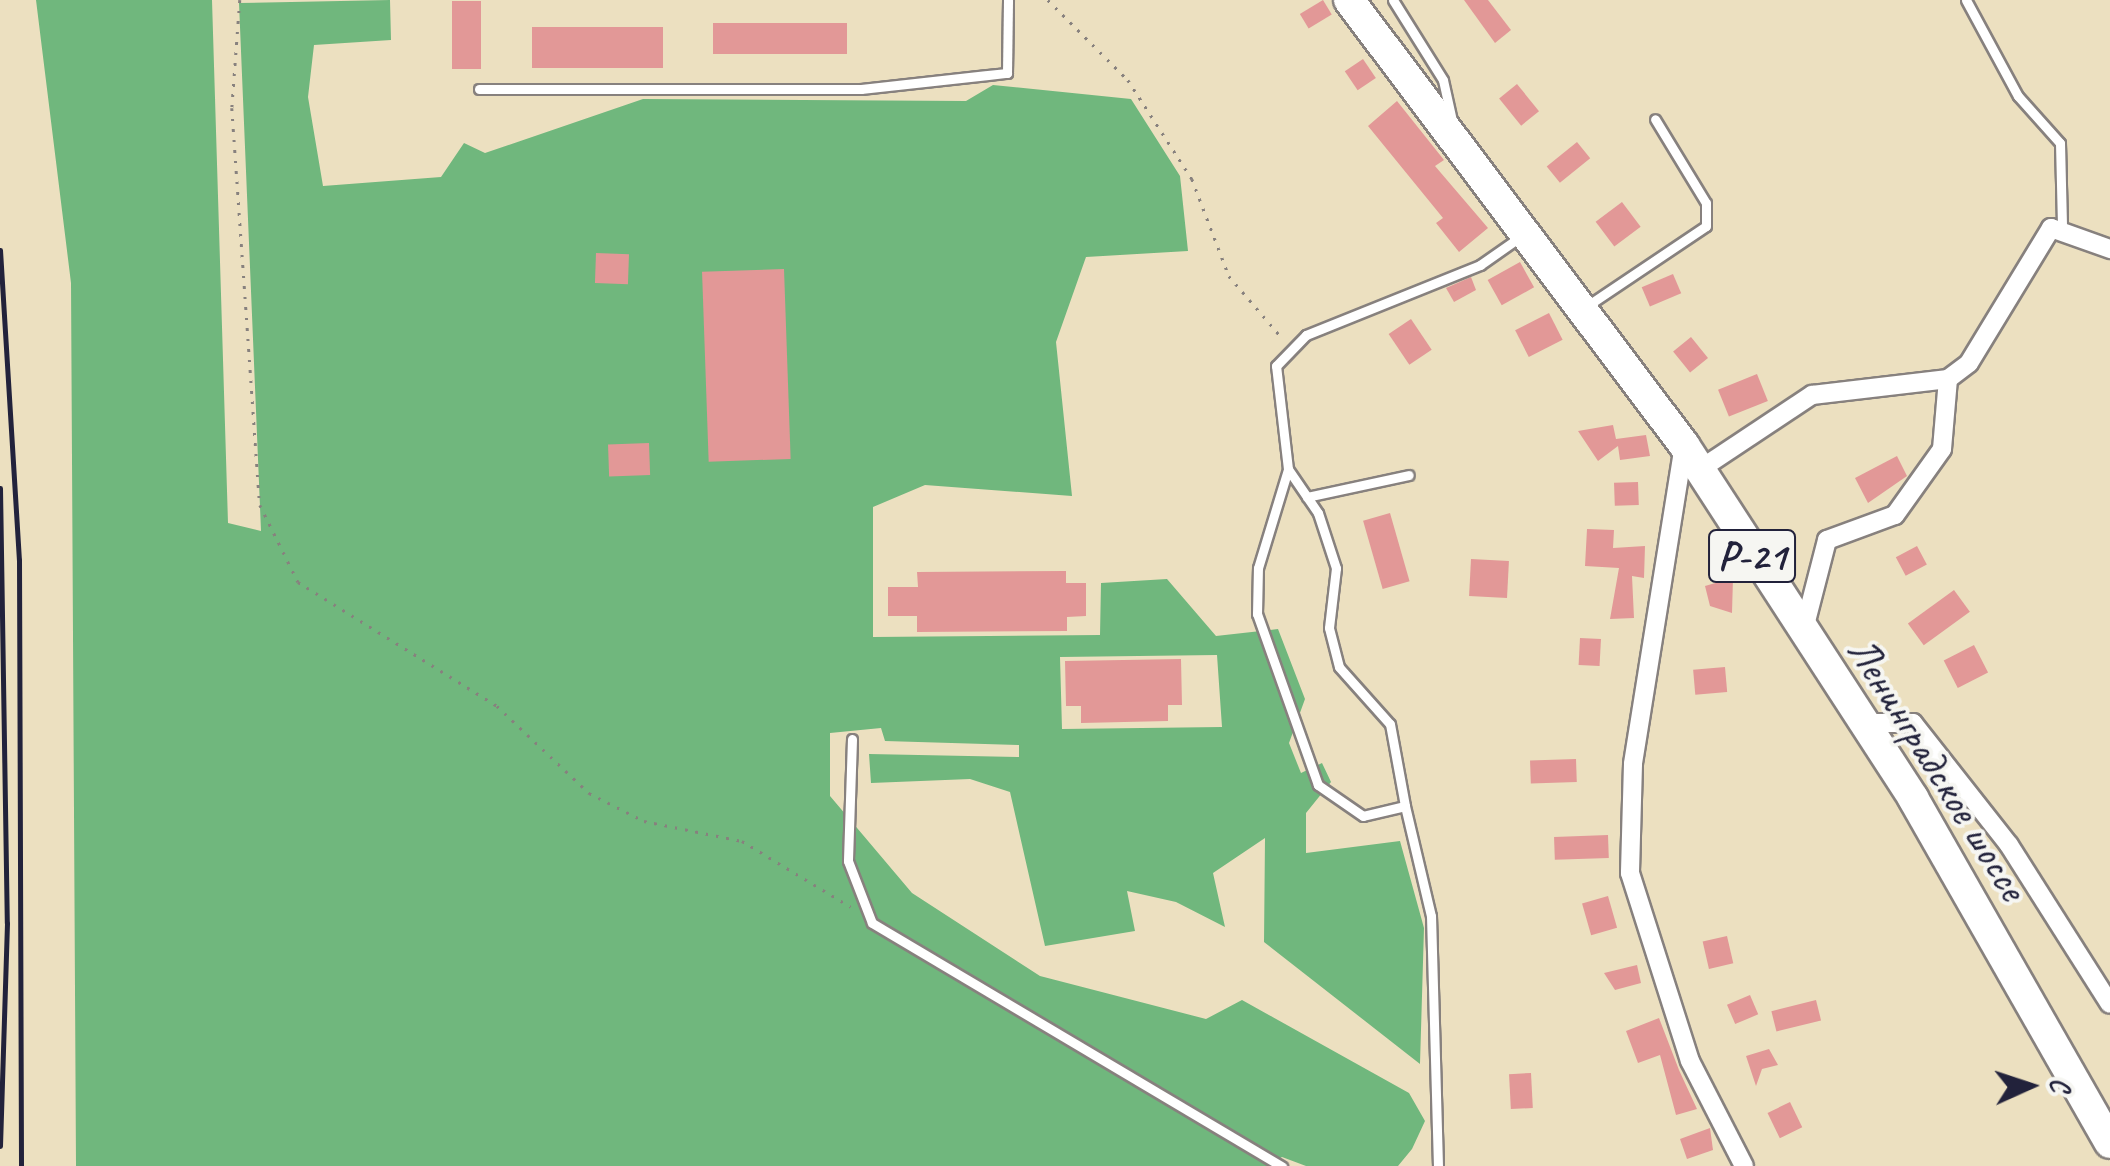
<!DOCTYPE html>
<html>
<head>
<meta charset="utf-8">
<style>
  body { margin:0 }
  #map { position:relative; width:2110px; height:1166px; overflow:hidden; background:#ece0c0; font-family:Caveat,sans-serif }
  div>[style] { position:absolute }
  .forest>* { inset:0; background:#70b77d }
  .building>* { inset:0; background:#e29897; transform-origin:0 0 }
  .path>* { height:2.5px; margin-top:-1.25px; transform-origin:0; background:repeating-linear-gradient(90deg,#87817e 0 2.5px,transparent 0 10.5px) }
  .roads { filter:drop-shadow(2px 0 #87817e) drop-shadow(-2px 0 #87817e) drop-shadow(0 2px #87817e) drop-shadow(0 -2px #87817e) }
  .service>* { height:9px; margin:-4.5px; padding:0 4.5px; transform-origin:4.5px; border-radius:4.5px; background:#fff }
  .minor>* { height:18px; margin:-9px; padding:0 9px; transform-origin:9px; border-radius:9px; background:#fff }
  .primary>* { height:30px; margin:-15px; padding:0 15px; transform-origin:15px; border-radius:15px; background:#fff }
  .rail>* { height:5px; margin:-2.5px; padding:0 2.5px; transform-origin:2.5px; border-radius:2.5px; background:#22223b }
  span { translate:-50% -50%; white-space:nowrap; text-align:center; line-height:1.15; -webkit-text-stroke:8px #f6f6f2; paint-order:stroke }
  .shield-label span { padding:2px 8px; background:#f6f6f2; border:2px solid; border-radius:8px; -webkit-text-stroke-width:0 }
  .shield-label { font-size:40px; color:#22223b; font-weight:700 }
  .street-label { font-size:42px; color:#22223b }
  .north { position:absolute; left:1980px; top:1036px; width:100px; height:100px; -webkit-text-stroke:8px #f6f6f2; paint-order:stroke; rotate:87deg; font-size:28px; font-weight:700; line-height:40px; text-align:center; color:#22223b }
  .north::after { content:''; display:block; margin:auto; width:35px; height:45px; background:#22223b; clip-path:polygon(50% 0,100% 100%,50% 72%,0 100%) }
</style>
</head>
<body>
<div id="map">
  <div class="forest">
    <i style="clip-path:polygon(evenodd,36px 0,212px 0,228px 523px,261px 531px,239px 3px,390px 0,391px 40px,314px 45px,308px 97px,323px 186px,441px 177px,464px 143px,485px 153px,643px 99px,966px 101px,993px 85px,1131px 99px,1180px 176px,1188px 251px,1086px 257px,1056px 342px,1072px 496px,925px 485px,873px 507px,873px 637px,1100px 635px,1101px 583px,1167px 579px,1216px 636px,1278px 629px,1305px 699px,1289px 743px,1301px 773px,1322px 763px,1331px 782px,1306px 813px,1306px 853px,1400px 841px,1424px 928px,1420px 1064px,1264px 942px,1265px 838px,1213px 873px,1225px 927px,1176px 902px,1127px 891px,1135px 931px,1045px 946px,1010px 792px,970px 779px,871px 783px,869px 754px,1019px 757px,1019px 745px,885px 741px,881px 728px,830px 733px,830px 796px,912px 893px,1040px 976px,1206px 1019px,1242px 1000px,1409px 1093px,1425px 1121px,1412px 1149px,1398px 1166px,1306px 1166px,1282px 1157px,1266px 1166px,76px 1166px,71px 283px,36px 0,1217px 655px,1222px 727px,1062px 729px,1060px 657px,1217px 655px)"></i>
  </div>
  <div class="building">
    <i style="left:1323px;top:0;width:17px;height:27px;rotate:59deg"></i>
    <i style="clip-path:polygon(1464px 0,1488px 0,1511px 30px,1495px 43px)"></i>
    <i style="left:452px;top:1px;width:29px;height:68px"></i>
    <i style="left:713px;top:23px;width:134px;height:31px"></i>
    <i style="left:663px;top:27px;width:41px;height:131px;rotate:90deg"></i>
    <i style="left:1363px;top:59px;width:23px;height:22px;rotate:56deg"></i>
    <i style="left:1517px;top:84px;width:35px;height:23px;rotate:51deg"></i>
    <i style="clip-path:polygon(1397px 101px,1444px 160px,1435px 166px,1488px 228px,1459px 252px,1436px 223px,1443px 218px,1368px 126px)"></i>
    <i style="left:1577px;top:142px;width:21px;height:39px;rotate:51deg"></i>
    <i style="left:1622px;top:202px;width:31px;height:33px;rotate:53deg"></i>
    <i style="left:596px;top:253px;width:33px;height:30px;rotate:2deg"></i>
    <i style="left:1520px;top:262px;width:29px;height:37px;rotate:61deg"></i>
    <i style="left:784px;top:269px;width:190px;height:82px;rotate:88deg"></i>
    <i style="left:1673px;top:274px;width:21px;height:34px;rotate:67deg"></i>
    <i style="clip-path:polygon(1471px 277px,1476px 290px,1454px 302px,1446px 288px)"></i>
    <i style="left:1549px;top:313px;width:30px;height:38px;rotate:63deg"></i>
    <i style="left:1411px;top:319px;width:37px;height:27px;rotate:56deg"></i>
    <i style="left:1691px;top:337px;width:27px;height:23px;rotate:51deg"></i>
    <i style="left:1757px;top:374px;width:29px;height:42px;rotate:68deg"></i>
    <i style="clip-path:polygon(1613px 425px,1616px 439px,1646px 435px,1650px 456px,1620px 460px,1618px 446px,1598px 461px,1578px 431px)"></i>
    <i style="left:649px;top:443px;width:32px;height:41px;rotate:88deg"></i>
    <i style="clip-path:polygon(1897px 456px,1907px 476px,1868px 503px,1855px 478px)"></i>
    <i style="left:1638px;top:482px;width:23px;height:24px;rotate:88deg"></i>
    <i style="left:1390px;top:513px;width:71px;height:28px;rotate:74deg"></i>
    <i style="clip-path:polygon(1587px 529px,1614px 530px,1613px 548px,1645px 546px,1644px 578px,1632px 576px,1634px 618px,1610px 619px,1619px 568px,1585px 566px)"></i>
    <i style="left:1917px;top:546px;width:21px;height:24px;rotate:62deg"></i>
    <i style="left:1471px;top:559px;width:38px;height:37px;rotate:3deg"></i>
    <i style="clip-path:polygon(1066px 571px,1066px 583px,1086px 583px,1086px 616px,1067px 617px,1067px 631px,917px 632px,917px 616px,888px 616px,888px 587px,918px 587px,917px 572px)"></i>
    <i style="clip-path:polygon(1733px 578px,1732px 613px,1710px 606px,1705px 586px)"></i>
    <i style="left:1954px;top:590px;width:27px;height:57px;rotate:54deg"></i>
    <i style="left:1580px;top:638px;width:21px;height:27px;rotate:3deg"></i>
    <i style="left:1974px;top:645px;width:31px;height:34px;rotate:63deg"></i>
    <i style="clip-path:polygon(1181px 659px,1182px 705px,1168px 705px,1168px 721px,1081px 723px,1081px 706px,1066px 706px,1065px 661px)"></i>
    <i style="left:1725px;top:667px;width:25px;height:32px;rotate:85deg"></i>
    <i style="left:1576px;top:759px;width:23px;height:46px;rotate:88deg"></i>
    <i style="left:1608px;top:835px;width:23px;height:54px;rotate:88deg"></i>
    <i style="left:1608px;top:896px;width:33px;height:27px;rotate:74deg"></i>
    <i style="left:1727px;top:936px;width:28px;height:25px;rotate:77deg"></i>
    <i style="clip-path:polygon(1637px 965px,1641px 983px,1615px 990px,1604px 973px)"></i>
    <i style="left:1750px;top:995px;width:21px;height:25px;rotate:67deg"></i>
    <i style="left:1816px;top:1000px;width:21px;height:46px;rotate:76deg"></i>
    <i style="clip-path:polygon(1659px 1018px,1679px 1070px,1697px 1109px,1676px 1115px,1660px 1055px,1638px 1063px,1626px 1031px)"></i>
    <i style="clip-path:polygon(1769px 1049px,1778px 1065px,1762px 1069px,1756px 1086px,1746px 1056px)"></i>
    <i style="left:1531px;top:1073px;width:35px;height:22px;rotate:87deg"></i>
    <i style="left:1790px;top:1102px;width:28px;height:25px;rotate:64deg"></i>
    <i style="clip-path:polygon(1710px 1128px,1713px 1150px,1687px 1159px,1680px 1139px)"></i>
  </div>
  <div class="path">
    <i style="left:240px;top:0;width:108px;rotate:94.2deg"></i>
    <i style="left:232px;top:108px;width:398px;rotate:86deg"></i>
    <i style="left:260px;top:505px;width:86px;rotate:63.7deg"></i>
    <i style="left:298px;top:582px;width:234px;rotate:31.9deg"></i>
    <i style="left:497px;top:706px;width:127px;rotate:43.4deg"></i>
    <i style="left:589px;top:793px;width:62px;rotate:27deg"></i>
    <i style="left:644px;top:821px;width:100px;rotate:11.5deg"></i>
    <i style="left:742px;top:841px;width:127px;rotate:31.2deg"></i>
    <i style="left:1048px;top:0;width:113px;rotate:45deg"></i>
    <i style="left:1128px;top:80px;width:118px;rotate:57.1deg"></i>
    <i style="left:1192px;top:179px;width:104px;rotate:69.1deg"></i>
    <i style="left:1229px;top:276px;width:83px;rotate:49.4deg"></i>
  </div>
  <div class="roads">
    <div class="service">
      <i style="left:1393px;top:0;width:94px;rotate:58deg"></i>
      <i style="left:1443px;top:80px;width:46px;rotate:77.5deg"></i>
      <i style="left:1966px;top:0;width:109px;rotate:61.6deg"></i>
      <i style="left:2018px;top:96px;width:63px;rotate:48.2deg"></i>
      <i style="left:2060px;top:143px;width:83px;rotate:88.6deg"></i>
      <i style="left:479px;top:89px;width:382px"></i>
      <i style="left:861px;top:89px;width:147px;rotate:-6.3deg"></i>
      <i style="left:1007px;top:73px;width:73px;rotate:-89.2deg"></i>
      <i style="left:1587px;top:306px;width:143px;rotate:-33.9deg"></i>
      <i style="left:1706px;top:226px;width:23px;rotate:-90deg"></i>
      <i style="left:1706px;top:203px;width:98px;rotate:-121.3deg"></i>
      <i style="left:1288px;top:469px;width:53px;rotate:55.7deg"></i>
      <i style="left:1318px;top:513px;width:58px;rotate:71.9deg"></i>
      <i style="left:1336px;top:568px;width:60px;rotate:96.7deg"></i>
      <i style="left:1329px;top:628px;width:40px;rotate:75.6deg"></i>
      <i style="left:1339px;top:667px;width:76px;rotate:48.2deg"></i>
      <i style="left:1390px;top:724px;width:83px;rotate:79.6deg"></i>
      <i style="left:1307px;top:497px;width:104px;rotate:-12.2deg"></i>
      <i style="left:852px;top:739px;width:122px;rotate:91.9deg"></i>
      <i style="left:848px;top:861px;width:66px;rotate:68.8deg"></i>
      <i style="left:872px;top:923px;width:477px;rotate:30.7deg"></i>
      <i style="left:1438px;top:1166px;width:250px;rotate:-91.6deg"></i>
      <i style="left:1431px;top:916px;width:113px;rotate:-103.3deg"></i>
      <i style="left:1405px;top:806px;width:43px;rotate:166.6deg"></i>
      <i style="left:1363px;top:816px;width:55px;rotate:-145.4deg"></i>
      <i style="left:1318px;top:785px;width:182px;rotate:-109.6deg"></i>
      <i style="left:1257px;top:614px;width:46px;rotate:-88.8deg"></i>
      <i style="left:1258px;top:568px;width:103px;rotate:-73.1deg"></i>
      <i style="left:1288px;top:469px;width:104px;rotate:-96.6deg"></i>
      <i style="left:1276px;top:366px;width:43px;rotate:-45.9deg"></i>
      <i style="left:1306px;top:335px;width:188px;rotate:-21.9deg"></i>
      <i style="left:1480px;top:265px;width:49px;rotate:-35deg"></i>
    </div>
    <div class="minor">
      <i style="left:1684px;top:445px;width:323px;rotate:99.1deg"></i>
      <i style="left:1633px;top:764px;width:109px;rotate:91.6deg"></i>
      <i style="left:1630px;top:873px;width:197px;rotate:72.3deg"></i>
      <i style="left:1690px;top:1061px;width:118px;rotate:62.8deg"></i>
      <i style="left:1699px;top:470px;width:136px;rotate:-33.6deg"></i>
      <i style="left:1812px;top:395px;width:137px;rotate:-6.7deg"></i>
      <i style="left:1948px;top:379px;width:26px;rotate:-37deg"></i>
      <i style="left:1969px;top:363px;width:158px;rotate:-58.7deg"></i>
      <i style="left:2051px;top:228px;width:63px;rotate:19.6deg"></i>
      <i style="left:1803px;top:633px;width:96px;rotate:-75.5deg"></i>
      <i style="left:1827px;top:540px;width:72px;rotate:-20.2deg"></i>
      <i style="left:1895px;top:515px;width:81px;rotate:-54.5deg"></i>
      <i style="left:1942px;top:449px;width:70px;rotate:-85.1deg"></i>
      <i style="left:1862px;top:723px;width:51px"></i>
      <i style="left:1913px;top:723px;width:155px;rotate:51.8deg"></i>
      <i style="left:2009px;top:845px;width:188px;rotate:57.6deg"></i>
    </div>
    <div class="primary">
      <i style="left:1349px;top:0;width:557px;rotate:53.03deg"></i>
      <i style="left:1684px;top:445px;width:421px;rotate:57deg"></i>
      <i style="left:1913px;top:798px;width:397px;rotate:60.3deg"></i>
    </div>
  </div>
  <div class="rail">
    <i style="left:0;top:250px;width:311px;rotate:86.5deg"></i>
    <i style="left:19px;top:560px;width:606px;rotate:89.81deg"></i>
    <i style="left:0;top:488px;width:435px;rotate:89.1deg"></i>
    <i style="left:7px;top:923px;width:223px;rotate:91.8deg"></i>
  </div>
  <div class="shield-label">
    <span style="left:1752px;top:556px">Р-21</span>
  </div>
  <div class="street-label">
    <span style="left:1937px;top:769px;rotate:58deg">Ленинградское шоссе</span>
  </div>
  <div class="north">С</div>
</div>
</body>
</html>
